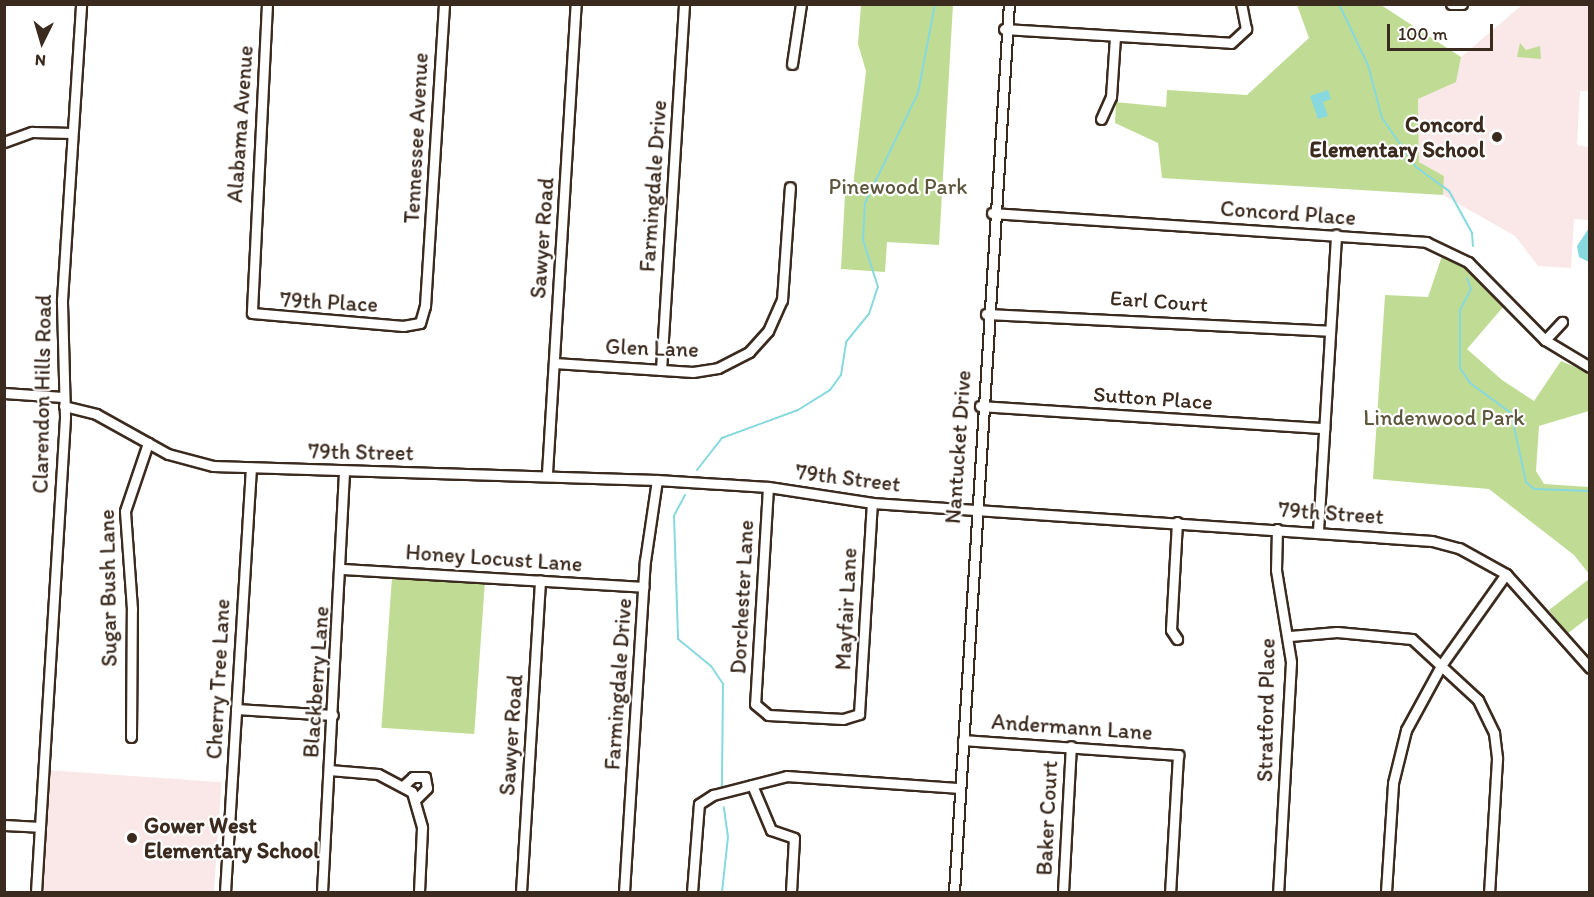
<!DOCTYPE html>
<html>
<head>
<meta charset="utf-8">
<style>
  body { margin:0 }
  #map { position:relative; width:1594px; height:897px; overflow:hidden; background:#fff; font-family:Itim,sans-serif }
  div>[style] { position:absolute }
  .built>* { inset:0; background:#f9e8e7; transform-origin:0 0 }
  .green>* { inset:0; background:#c0dc94; transform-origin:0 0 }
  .water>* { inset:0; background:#87d9de }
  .stream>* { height:2px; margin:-1px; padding:0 1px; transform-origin:1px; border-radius:1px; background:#87d9de }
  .roads { filter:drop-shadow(2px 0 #3b2a1e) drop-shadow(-2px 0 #3b2a1e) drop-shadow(0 2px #3b2a1e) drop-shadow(0 -2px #3b2a1e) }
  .minor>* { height:9px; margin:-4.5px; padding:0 4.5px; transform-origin:4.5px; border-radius:4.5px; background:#fff }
  .dots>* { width:16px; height:16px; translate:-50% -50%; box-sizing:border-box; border:3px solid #fff; border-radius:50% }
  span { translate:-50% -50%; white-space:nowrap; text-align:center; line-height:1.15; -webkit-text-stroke:4.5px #fff; paint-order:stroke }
  .street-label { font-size:22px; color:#3b2a1e }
  .poi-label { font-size:22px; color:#3b2a1e; font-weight:700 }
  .right { translate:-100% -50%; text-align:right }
  .left { translate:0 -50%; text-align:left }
  .park-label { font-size:22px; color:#5c563c }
  .frame { position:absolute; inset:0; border:6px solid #3b2a1e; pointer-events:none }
  .north { position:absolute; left:12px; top:12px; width:60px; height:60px; -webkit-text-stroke:4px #fff; paint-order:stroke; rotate:185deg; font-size:16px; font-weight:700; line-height:24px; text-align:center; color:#3b2a1e }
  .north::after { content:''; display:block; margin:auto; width:21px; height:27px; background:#3b2a1e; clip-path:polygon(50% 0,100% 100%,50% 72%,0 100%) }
  .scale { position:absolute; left:1387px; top:24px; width:106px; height:27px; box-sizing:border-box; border:3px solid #3b2a1e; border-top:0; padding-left:8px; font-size:18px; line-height:21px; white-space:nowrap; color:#3b2a1e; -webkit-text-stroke:4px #fff; paint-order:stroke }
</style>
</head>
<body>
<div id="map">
  <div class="built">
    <i style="clip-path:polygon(1522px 5px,1589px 5px,1589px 91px,1580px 91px,1577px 145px,1589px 147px,1589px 220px,1574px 219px,1571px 268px,1538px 266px,1515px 236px,1443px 195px,1444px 176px,1419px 162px,1418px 98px,1455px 82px,1461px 57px)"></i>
    <i style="left:47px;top:770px;width:175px;height:122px;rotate:4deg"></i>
  </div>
  <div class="green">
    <i style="clip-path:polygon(861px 5px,953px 5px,939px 245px,887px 242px,885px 272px,841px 269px,845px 195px,852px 195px,866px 71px,858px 44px)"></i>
    <i style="clip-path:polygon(1297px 5px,1381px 5px,1461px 57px,1456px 82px,1418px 99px,1419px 162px,1444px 176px,1443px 195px,1162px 178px,1158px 143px,1115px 123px,1116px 102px,1166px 107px,1167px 90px,1247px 95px,1309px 38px)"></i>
    <i style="clip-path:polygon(1520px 43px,1526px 50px,1540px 46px,1541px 59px,1517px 57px)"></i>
    <i style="clip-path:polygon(1443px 253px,1467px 268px,1504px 306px,1467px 349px,1502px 380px,1534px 401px,1561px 361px,1589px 373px,1589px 411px,1539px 426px,1536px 471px,1544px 484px,1589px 487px,1589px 574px,1574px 555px,1489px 489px,1373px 479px,1385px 295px,1428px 297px)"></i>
    <i style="left:392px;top:577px;width:93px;height:151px;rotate:4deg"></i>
    <i style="clip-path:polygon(1589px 579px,1589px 617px,1567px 634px,1549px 610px)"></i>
  </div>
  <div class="water">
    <i style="clip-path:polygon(1328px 90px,1331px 99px,1323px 102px,1328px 116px,1318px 119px,1310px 96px)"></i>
    <i style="clip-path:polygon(1589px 228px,1589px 262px,1579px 257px,1577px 246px)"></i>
  </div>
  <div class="stream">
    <i style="left:1339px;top:4px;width:68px;rotate:64.6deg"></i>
    <i style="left:1368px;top:65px;width:55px;rotate:75.2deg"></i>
    <i style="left:1382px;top:118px;width:60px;rotate:55.2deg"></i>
    <i style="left:1416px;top:167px;width:41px;rotate:36deg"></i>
    <i style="left:1449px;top:191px;width:48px;rotate:61.3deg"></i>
    <i style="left:1472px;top:233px;width:13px;rotate:86deg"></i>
    <i style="left:1467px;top:278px;width:12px;rotate:70deg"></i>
    <i style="left:1471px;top:289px;width:24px;rotate:118deg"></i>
    <i style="left:1460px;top:310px;width:58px;rotate:90deg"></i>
    <i style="left:1460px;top:368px;width:18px;rotate:56deg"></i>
    <i style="left:1470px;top:383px;width:51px;rotate:36.2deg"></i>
    <i style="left:1511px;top:413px;width:71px;rotate:77.7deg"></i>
    <i style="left:1526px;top:482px;width:11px;rotate:41deg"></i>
    <i style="left:1534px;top:489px;width:56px;rotate:2deg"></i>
    <i style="left:697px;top:470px;width:41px;rotate:-52deg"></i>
    <i style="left:722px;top:438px;width:81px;rotate:-20.2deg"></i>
    <i style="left:798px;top:410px;width:38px;rotate:-32deg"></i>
    <i style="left:830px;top:390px;width:19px;rotate:-54deg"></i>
    <i style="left:841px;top:375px;width:33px;rotate:-81deg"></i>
    <i style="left:846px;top:342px;width:36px;rotate:-51deg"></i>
    <i style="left:869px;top:314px;width:28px;rotate:-72deg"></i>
    <i style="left:878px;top:287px;width:49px;rotate:-107.7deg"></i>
    <i style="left:863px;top:240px;width:37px;rotate:-87deg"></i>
    <i style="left:865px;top:203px;width:122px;rotate:-64.3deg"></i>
    <i style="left:918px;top:93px;width:91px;rotate:-79.2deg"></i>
    <i style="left:685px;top:495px;width:24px;rotate:118deg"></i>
    <i style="left:674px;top:516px;width:123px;rotate:88.1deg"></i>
    <i style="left:678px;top:639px;width:43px;rotate:39.3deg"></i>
    <i style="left:711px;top:666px;width:22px;rotate:56deg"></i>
    <i style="left:723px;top:684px;width:103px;rotate:90.6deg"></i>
    <i style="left:722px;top:892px;width:55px;rotate:-83.8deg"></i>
    <i style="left:728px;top:837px;width:30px;rotate:-98deg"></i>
  </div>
  <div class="roads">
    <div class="minor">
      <i style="left:267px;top:4px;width:309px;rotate:92.8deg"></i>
      <i style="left:252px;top:313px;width:152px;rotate:4.9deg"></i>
      <i style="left:403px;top:326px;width:17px;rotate:-10deg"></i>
      <i style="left:420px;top:323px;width:18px;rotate:-74deg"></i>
      <i style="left:425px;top:306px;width:303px;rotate:-86.4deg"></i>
      <i style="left:1451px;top:4px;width:11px"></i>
      <i style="left:1004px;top:29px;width:227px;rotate:3.5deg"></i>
      <i style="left:1231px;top:43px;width:21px;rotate:-43deg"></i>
      <i style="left:1246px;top:29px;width:25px;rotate:-101deg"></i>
      <i style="left:792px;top:64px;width:61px;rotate:-81.5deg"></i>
      <i style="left:1101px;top:119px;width:24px;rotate:-66deg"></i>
      <i style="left:1111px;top:97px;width:61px;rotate:-86.2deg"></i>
      <i style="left:4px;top:142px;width:30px;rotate:-20deg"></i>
      <i style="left:32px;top:132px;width:40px;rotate:1.4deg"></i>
      <i style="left:992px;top:213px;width:435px;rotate:3.8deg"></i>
      <i style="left:1426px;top:242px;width:47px;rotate:25.5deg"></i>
      <i style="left:1468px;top:262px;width:110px;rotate:45.4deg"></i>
      <i style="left:1545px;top:340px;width:52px;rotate:31deg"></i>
      <i style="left:986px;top:314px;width:344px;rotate:2.8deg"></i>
      <i style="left:1545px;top:340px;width:25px;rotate:-47deg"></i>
      <i style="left:554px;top:363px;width:139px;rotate:3.7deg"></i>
      <i style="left:693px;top:372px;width:25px;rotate:-9deg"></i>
      <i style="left:718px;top:368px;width:35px;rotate:-27deg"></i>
      <i style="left:749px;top:352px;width:28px;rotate:-48deg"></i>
      <i style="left:768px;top:331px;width:34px;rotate:-66deg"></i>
      <i style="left:782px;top:300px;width:113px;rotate:-86deg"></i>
      <i style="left:661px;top:370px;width:367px;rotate:-86.4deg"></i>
      <i style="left:4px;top:393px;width:59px;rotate:3.9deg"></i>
      <i style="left:64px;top:406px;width:33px;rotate:14deg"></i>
      <i style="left:96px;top:414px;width:82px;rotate:29.1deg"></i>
      <i style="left:168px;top:454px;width:47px;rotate:14.9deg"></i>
      <i style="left:213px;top:466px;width:444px;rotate:1.8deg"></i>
      <i style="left:657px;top:480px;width:111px;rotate:3.6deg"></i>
      <i style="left:768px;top:487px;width:105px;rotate:8.7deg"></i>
      <i style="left:872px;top:503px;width:561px;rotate:3.88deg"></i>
      <i style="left:1432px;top:541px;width:28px;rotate:15deg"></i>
      <i style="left:1459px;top:548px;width:54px;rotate:29deg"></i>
      <i style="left:1506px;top:574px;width:126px;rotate:48.2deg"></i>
      <i style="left:980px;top:406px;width:345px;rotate:3.7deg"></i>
      <i style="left:547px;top:473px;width:470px;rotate:-86.5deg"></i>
      <i style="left:768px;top:487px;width:217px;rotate:93.4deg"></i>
      <i style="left:755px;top:704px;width:17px;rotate:40deg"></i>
      <i style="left:768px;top:715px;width:75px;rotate:3.1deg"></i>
      <i style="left:843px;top:719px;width:17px;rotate:-17deg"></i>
      <i style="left:859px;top:714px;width:211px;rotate:-86.5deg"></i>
      <i style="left:1177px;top:522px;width:108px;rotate:93.2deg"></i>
      <i style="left:1171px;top:630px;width:11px;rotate:56deg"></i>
      <i style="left:1277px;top:529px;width:41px;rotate:91.4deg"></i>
      <i style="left:1276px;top:570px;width:93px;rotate:80.7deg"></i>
      <i style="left:1291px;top:662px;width:230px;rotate:93.2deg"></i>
      <i style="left:1318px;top:531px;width:297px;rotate:-86.5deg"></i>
      <i style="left:343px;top:569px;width:301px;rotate:3.4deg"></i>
      <i style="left:1290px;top:636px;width:47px;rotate:-4.9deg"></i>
      <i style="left:1337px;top:632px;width:75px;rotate:5.3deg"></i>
      <i style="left:1412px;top:639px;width:90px;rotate:42.7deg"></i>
      <i style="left:1478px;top:700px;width:37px;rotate:64deg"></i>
      <i style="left:1494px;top:733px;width:26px;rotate:83deg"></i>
      <i style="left:1497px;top:759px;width:133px;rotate:93.4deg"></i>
      <i style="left:236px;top:709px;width:97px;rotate:3.5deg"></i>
      <i style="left:131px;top:737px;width:128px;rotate:-89.6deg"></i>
      <i style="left:132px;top:609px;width:98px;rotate:-94.1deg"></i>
      <i style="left:125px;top:511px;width:72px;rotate:-71.3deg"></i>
      <i style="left:963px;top:740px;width:216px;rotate:4deg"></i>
      <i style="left:1178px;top:755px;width:137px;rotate:93.3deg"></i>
      <i style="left:329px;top:770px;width:49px;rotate:4.7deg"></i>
      <i style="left:378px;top:774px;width:38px;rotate:28deg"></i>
      <i style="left:412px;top:792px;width:37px;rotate:74deg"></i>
      <i style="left:422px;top:828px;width:64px;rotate:92.7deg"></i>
      <i style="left:404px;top:785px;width:12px;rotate:-42deg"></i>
      <i style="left:413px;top:777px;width:12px"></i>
      <i style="left:425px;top:777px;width:11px;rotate:80deg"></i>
      <i style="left:427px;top:788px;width:16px;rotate:135deg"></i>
      <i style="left:752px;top:785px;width:49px;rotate:67.1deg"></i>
      <i style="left:771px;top:830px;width:24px;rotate:19deg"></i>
      <i style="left:794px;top:838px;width:54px;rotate:93.2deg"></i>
      <i style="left:4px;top:825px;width:36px;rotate:3deg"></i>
      <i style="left:36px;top:892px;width:476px;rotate:-86.5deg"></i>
      <i style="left:65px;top:417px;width:117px;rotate:-91.5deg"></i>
      <i style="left:62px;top:300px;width:297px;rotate:-86.3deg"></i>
      <i style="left:225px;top:892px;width:425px;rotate:-86.5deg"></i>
      <i style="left:322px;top:892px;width:420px;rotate:-87deg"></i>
      <i style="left:521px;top:892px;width:312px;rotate:-86.5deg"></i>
      <i style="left:624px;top:892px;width:332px;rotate:-86.4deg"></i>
      <i style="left:645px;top:561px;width:82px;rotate:-81.6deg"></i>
      <i style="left:692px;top:892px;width:88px;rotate:-85.5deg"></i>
      <i style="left:699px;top:804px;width:17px;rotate:-33deg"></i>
      <i style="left:713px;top:795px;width:76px;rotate:-14.4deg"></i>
      <i style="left:787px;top:776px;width:173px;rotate:4deg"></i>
      <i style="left:954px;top:892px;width:890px;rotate:-86.46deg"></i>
      <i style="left:1063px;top:892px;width:146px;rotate:-86.9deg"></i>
      <i style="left:1386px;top:892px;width:109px;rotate:-86.3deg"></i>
      <i style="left:1393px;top:783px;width:55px;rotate:-76.2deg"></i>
      <i style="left:1406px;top:730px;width:75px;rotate:-61.4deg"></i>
      <i style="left:1442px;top:664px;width:110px;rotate:-54.6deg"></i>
    </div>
  </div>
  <div class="dots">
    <i style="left:1497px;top:137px;background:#3b2a1e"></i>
    <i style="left:132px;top:838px;background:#3b2a1e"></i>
  </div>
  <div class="street-label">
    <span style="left:240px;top:124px;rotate:-86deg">Alabama Avenue</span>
    <span style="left:416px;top:138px;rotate:-87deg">Tennessee Avenue</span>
    <span style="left:653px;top:186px;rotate:-86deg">Farmingdale Drive</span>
    <span style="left:1288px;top:213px;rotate:4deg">Concord Place</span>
    <span style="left:542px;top:238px;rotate:-86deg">Sawyer Road</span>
    <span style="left:1159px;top:301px;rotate:4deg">Earl Court</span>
    <span style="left:329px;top:302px;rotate:3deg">79th Place</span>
    <span style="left:652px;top:348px;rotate:2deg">Glen Lane</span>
    <span style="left:42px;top:394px;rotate:-89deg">Clarendon Hills Road</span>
    <span style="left:1153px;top:398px;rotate:4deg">Sutton Place</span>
    <span style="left:958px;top:447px;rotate:-86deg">Nantucket Drive</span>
    <span style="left:361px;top:452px;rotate:1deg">79th Street</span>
    <span style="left:848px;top:478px;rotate:7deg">79th Street</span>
    <span style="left:1331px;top:513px;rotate:4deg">79th Street</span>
    <span style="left:494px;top:558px;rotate:4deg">Honey Locust Lane</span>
    <span style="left:108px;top:588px;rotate:-91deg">Sugar Bush Lane</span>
    <span style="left:742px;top:597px;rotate:-87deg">Dorchester Lane</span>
    <span style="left:846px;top:609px;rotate:-87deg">Mayfair Lane</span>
    <span style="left:218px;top:679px;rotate:-87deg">Cherry Tree Lane</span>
    <span style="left:316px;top:682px;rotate:-86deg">Blackberry Lane</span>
    <span style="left:618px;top:684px;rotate:-86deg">Farmingdale Drive</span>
    <span style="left:1266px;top:710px;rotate:-89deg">Stratford Place</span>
    <span style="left:1072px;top:727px;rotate:4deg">Andermann Lane</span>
    <span style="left:511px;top:735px;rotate:-86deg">Sawyer Road</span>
    <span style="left:1047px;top:818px;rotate:-87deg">Baker Court</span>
  </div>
  <div class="poi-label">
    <span class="right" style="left:1485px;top:137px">Concord<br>Elementary School</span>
    <span class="left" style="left:144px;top:838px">Gower West<br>Elementary School</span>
  </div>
  <div class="park-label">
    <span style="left:898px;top:187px">Pinewood Park</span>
    <span style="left:1444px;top:418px">Lindenwood Park</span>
  </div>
  <div class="frame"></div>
  <div class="north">N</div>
  <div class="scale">100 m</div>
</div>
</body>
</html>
